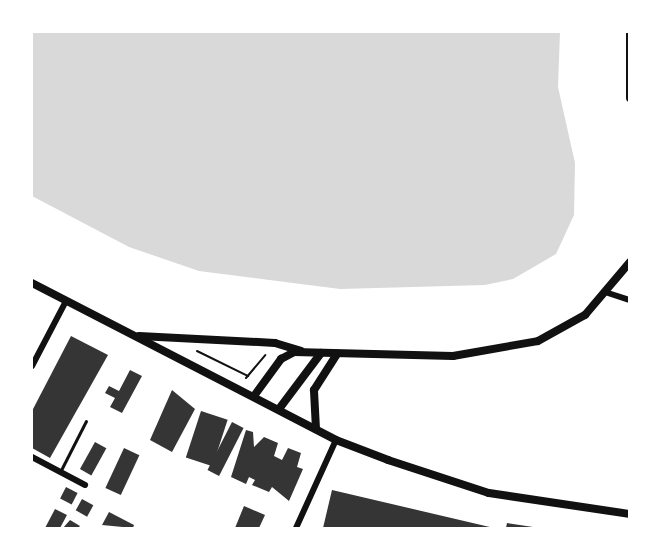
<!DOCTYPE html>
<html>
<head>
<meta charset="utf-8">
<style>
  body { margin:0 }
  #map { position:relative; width:661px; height:560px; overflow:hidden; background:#fff; font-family:"Fira Sans",sans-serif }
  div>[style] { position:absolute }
  .water>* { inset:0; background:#d9d9d9 }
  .building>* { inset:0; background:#353535; transform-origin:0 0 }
  .path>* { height:2px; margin:-1px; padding:0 1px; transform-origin:1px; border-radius:1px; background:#111 }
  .service>* { height:3px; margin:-1.5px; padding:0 1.5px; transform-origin:1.5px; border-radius:1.5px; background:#111 }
  .minor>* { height:6px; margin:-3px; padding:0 3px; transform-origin:3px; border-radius:3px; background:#111 }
  .tertiary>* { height:8px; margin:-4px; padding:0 4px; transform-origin:4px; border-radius:4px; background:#111 }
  span { translate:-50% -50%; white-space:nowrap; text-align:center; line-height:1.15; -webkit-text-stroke:4.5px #fff; paint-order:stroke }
  .frame { position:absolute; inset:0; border:33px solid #fff; pointer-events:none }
</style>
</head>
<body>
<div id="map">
  <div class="water">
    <i style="clip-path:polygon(32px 32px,560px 32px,558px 87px,575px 163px,574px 215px,556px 254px,513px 279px,485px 285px,340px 289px,199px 271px,129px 247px,32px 196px)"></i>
  </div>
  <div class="building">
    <i style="clip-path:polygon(71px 336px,108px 355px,50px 458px,32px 448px,32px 411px)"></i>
    <i style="clip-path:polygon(130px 370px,142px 376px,122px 413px,110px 407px,115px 398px,105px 393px,109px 386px,119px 391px)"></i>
    <i style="clip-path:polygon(172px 390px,195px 409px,172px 452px,150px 440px)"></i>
    <i style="left:201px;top:411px;width:28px;height:49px;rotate:18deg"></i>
    <i style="left:232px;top:422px;width:13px;height:54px;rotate:27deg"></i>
    <i style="clip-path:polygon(246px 430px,253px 432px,254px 447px,264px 437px,278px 443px,274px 456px,282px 460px,288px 448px,301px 453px,297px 467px,303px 469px,289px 501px,272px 487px,269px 492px,252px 485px,255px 480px,249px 477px,246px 484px,231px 477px)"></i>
    <i style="left:95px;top:442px;width:13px;height:31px;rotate:29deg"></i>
    <i style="left:124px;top:448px;width:17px;height:44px;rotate:25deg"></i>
    <i style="left:66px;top:487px;width:13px;height:13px;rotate:27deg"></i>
    <i style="clip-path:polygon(332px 490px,494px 528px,323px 528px)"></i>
    <i style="left:82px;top:499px;width:13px;height:13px;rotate:29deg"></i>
    <i style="clip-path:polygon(244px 506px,265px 515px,259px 528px,235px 528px)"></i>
    <i style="clip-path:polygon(55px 509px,67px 515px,60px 528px,45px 528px)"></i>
    <i style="clip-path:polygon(109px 512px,134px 525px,133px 528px,102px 525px)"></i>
    <i style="clip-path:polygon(70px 520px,80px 526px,78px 528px,63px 528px)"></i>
    <i style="clip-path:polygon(507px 523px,533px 527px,533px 528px,506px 528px)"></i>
  </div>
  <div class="path">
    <i style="left:197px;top:351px;width:57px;rotate:26.1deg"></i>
    <i style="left:246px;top:378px;width:30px;rotate:-50deg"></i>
  </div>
  <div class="service">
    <i style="left:61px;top:470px;width:55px;rotate:-63deg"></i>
  </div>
  <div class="minor">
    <i style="left:608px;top:293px;width:23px;rotate:18deg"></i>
    <i style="left:32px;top:366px;width:73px;rotate:-62.4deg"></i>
    <i style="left:32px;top:457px;width:60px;rotate:27.8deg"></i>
    <i style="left:296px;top:528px;width:97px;rotate:-65.6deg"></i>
  </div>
  <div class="tertiary">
    <i style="left:630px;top:34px;width:64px;rotate:90deg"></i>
    <i style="left:32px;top:283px;width:342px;rotate:27.3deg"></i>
    <i style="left:336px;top:440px;width:56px;rotate:21deg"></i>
    <i style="left:388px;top:460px;width:106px;rotate:18.1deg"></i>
    <i style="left:489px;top:493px;width:143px;rotate:8.5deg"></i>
    <i style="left:139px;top:336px;width:136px;rotate:2.9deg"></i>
    <i style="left:275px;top:343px;width:27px;rotate:17deg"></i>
    <i style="left:254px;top:396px;width:46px;rotate:-53.9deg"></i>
    <i style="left:281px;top:359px;width:15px;rotate:-28deg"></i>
    <i style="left:294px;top:352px;width:159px;rotate:1.4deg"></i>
    <i style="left:453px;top:356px;width:86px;rotate:-10deg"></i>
    <i style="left:538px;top:341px;width:54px;rotate:-29deg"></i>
    <i style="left:585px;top:315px;width:70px;rotate:-49.7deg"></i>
    <i style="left:279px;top:409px;width:70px;rotate:-53.1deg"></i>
    <i style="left:316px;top:429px;width:39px;rotate:-93deg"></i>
    <i style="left:314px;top:390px;width:43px;rotate:-57.4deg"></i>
  </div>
  <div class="frame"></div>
</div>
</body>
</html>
